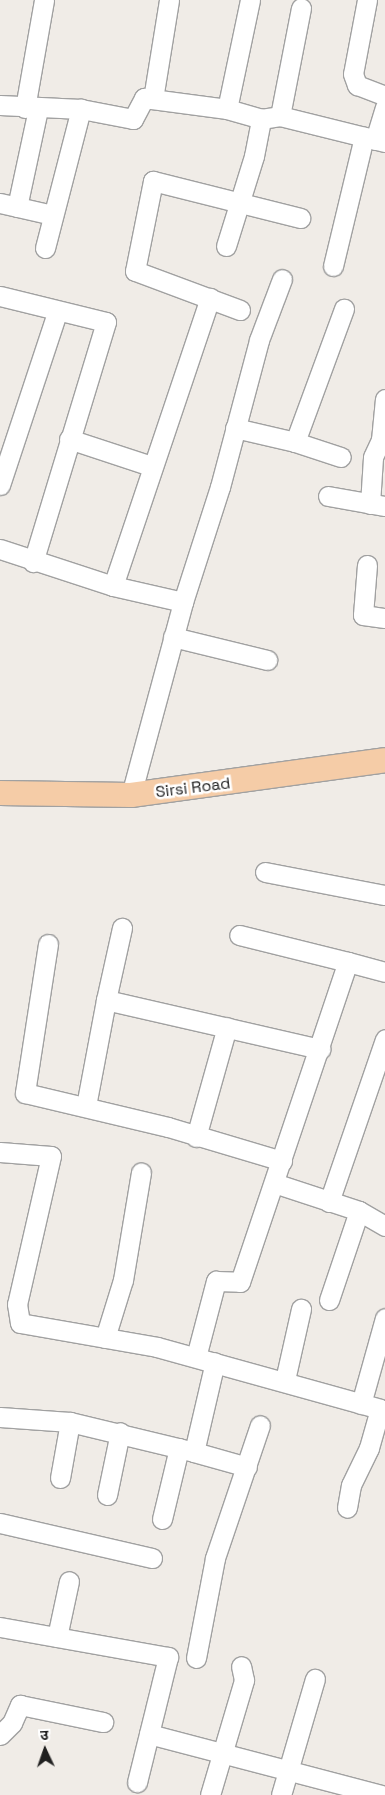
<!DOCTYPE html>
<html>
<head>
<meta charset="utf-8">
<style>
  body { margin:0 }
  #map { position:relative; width:385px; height:1795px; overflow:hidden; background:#f0ece7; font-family:"Space Grotesk","Noto Sans Devanagari",sans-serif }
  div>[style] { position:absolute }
  .roads { filter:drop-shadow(1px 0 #a1a1a1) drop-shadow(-1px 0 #a1a1a1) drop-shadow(0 1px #a1a1a1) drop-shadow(0 -1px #a1a1a1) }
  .minor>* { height:19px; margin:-9.5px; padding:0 9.5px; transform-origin:9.5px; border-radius:9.5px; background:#fff }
  .major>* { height:24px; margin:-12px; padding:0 12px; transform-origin:12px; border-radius:12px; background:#f5cca7 }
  span { translate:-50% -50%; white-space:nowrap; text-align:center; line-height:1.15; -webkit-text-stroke:5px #fff; paint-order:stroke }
  .street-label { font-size:16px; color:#202020 }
  .north { position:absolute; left:20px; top:1725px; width:50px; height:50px; -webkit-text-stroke:4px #fff; paint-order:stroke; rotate:357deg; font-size:14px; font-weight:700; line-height:20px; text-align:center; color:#202020 }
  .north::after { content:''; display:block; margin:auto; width:18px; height:22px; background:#202020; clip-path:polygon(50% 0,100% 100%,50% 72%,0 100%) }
</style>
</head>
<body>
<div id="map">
  <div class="roads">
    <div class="minor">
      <i style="left:250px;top:0;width:111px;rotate:101.9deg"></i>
      <i style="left:227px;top:109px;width:35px;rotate:16deg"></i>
      <i style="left:367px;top:0;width:75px;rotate:100.7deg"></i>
      <i style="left:353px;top:74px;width:12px;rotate:70deg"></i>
      <i style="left:357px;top:85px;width:30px;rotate:21deg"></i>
      <i style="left:153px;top:99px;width:100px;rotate:-80.8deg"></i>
      <i style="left:0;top:105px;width:81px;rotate:2.8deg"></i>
      <i style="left:81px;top:109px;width:53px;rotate:10.9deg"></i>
      <i style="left:133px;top:119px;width:24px;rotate:-62deg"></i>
      <i style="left:144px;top:98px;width:84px;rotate:7.5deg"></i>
      <i style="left:25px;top:108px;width:110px;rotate:-80deg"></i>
      <i style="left:280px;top:116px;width:108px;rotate:13.9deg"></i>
      <i style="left:375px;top:140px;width:34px;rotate:-73deg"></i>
      <i style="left:0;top:203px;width:54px;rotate:12.8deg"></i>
      <i style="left:17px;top:207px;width:100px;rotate:-77.9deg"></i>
      <i style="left:226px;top:246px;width:94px;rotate:-72.7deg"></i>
      <i style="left:254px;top:156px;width:38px;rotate:-79deg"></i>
      <i style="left:261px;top:119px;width:19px;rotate:-9deg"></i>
      <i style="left:280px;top:116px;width:110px;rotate:-79deg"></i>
      <i style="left:45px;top:248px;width:144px;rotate:-75.5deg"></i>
      <i style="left:333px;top:266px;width:133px;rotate:-76.5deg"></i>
      <i style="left:0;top:296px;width:109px;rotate:13.8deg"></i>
      <i style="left:106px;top:322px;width:251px;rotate:106.9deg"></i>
      <i style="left:240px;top:310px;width:112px;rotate:-159.6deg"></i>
      <i style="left:135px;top:271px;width:92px;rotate:-78.7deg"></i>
      <i style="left:153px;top:181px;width:152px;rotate:14.1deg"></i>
      <i style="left:385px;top:399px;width:41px;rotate:95.6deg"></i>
      <i style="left:381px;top:440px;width:4px;rotate:14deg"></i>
      <i style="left:235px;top:428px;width:62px;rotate:13.1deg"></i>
      <i style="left:295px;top:442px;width:142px;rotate:-69.8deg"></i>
      <i style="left:69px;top:439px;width:86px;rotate:18.2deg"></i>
      <i style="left:295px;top:442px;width:48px;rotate:18.1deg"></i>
      <i style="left:0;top:485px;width:181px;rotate:-71.7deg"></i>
      <i style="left:328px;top:496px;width:58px;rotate:10deg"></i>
      <i style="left:370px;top:504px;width:47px;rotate:-86.3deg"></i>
      <i style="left:373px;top:457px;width:19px;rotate:-65deg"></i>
      <i style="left:0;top:549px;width:119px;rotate:18.1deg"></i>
      <i style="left:113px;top:586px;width:304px;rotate:-71.4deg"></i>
      <i style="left:367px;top:565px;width:50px;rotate:94.6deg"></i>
      <i style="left:363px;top:615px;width:22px;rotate:8deg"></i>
      <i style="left:113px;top:586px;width:72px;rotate:12.9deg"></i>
      <i style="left:173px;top:637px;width:97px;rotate:13.7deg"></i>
      <i style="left:131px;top:795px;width:200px;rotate:-74.9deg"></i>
      <i style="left:183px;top:602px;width:121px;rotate:-72.2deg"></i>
      <i style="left:220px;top:487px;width:152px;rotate:-75.1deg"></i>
      <i style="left:259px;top:340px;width:65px;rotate:-69.3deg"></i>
      <i style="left:265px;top:872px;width:122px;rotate:10.9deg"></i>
      <i style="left:48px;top:944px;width:151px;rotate:98.8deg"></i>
      <i style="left:25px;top:1093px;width:147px;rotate:13.4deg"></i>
      <i style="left:168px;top:1127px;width:119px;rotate:16.6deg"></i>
      <i style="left:348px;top:962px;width:38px;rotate:15deg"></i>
      <i style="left:106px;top:1000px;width:74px;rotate:-77.5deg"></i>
      <i style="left:86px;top:1106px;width:108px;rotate:-79.3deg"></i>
      <i style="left:106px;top:1000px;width:220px;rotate:12.9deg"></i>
      <i style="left:196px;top:1137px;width:114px;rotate:-74.3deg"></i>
      <i style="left:0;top:1152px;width:51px;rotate:4.5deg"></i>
      <i style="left:51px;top:1156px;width:152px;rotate:102.9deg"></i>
      <i style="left:17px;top:1304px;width:19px;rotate:81deg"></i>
      <i style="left:20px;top:1323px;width:139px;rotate:9.9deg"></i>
      <i style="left:157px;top:1347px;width:231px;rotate:15.5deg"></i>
      <i style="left:380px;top:1409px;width:41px;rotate:105.8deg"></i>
      <i style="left:369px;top:1448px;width:41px;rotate:115.9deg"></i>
      <i style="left:351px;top:1485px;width:23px;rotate:100deg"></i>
      <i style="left:274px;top:1183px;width:89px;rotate:18.2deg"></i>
      <i style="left:359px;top:1211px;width:30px;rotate:30deg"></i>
      <i style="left:329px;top:1202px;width:172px;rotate:-71deg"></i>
      <i style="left:329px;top:1300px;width:94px;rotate:-71.4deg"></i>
      <i style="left:105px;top:1338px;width:61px;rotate:-72.8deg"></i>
      <i style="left:123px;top:1280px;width:109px;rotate:-80.5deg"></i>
      <i style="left:196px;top:1357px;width:79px;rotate:-75.3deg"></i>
      <i style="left:216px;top:1281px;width:24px;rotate:2deg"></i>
      <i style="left:240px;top:1282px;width:338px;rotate:-71.4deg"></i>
      <i style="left:348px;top:962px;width:112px;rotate:-166.1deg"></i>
      <i style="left:285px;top:1380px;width:73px;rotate:-77.3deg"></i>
      <i style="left:361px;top:1404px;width:89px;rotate:-74.4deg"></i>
      <i style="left:0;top:1417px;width:70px;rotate:4.1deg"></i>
      <i style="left:70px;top:1422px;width:128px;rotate:13.6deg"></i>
      <i style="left:194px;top:1452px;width:92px;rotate:-76.9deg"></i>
      <i style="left:194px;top:1452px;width:55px;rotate:15.8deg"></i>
      <i style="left:60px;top:1478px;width:57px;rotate:-79.9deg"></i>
      <i style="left:107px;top:1495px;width:64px;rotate:-78.3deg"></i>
      <i style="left:162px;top:1519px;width:73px;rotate:-76.5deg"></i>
      <i style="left:0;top:1523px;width:156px;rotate:13deg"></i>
      <i style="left:0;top:1627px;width:171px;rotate:10.1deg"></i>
      <i style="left:168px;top:1657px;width:129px;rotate:103.9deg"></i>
      <i style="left:57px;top:1637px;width:57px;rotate:-77.9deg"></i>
      <i style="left:196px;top:1658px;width:102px;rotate:-79.2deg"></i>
      <i style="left:215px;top:1558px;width:140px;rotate:-71.3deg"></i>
      <i style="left:149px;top:1734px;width:240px;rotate:14.7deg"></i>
      <i style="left:0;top:1735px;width:17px;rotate:-45deg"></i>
      <i style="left:12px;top:1723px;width:20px;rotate:-66deg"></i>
      <i style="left:20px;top:1705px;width:85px;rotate:11.6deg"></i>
      <i style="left:210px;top:1795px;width:120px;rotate:-73.5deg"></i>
      <i style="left:244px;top:1680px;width:14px;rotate:-102deg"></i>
      <i style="left:281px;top:1795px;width:121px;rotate:-73.7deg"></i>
    </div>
    <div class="major">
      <i style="left:0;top:793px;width:131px;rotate:0.9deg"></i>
      <i style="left:131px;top:795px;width:256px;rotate:-7.8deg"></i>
    </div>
  </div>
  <div class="street-label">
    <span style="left:193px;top:788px;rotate:-7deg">Sirsi Road</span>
  </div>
  <div class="north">उ</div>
</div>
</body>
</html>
